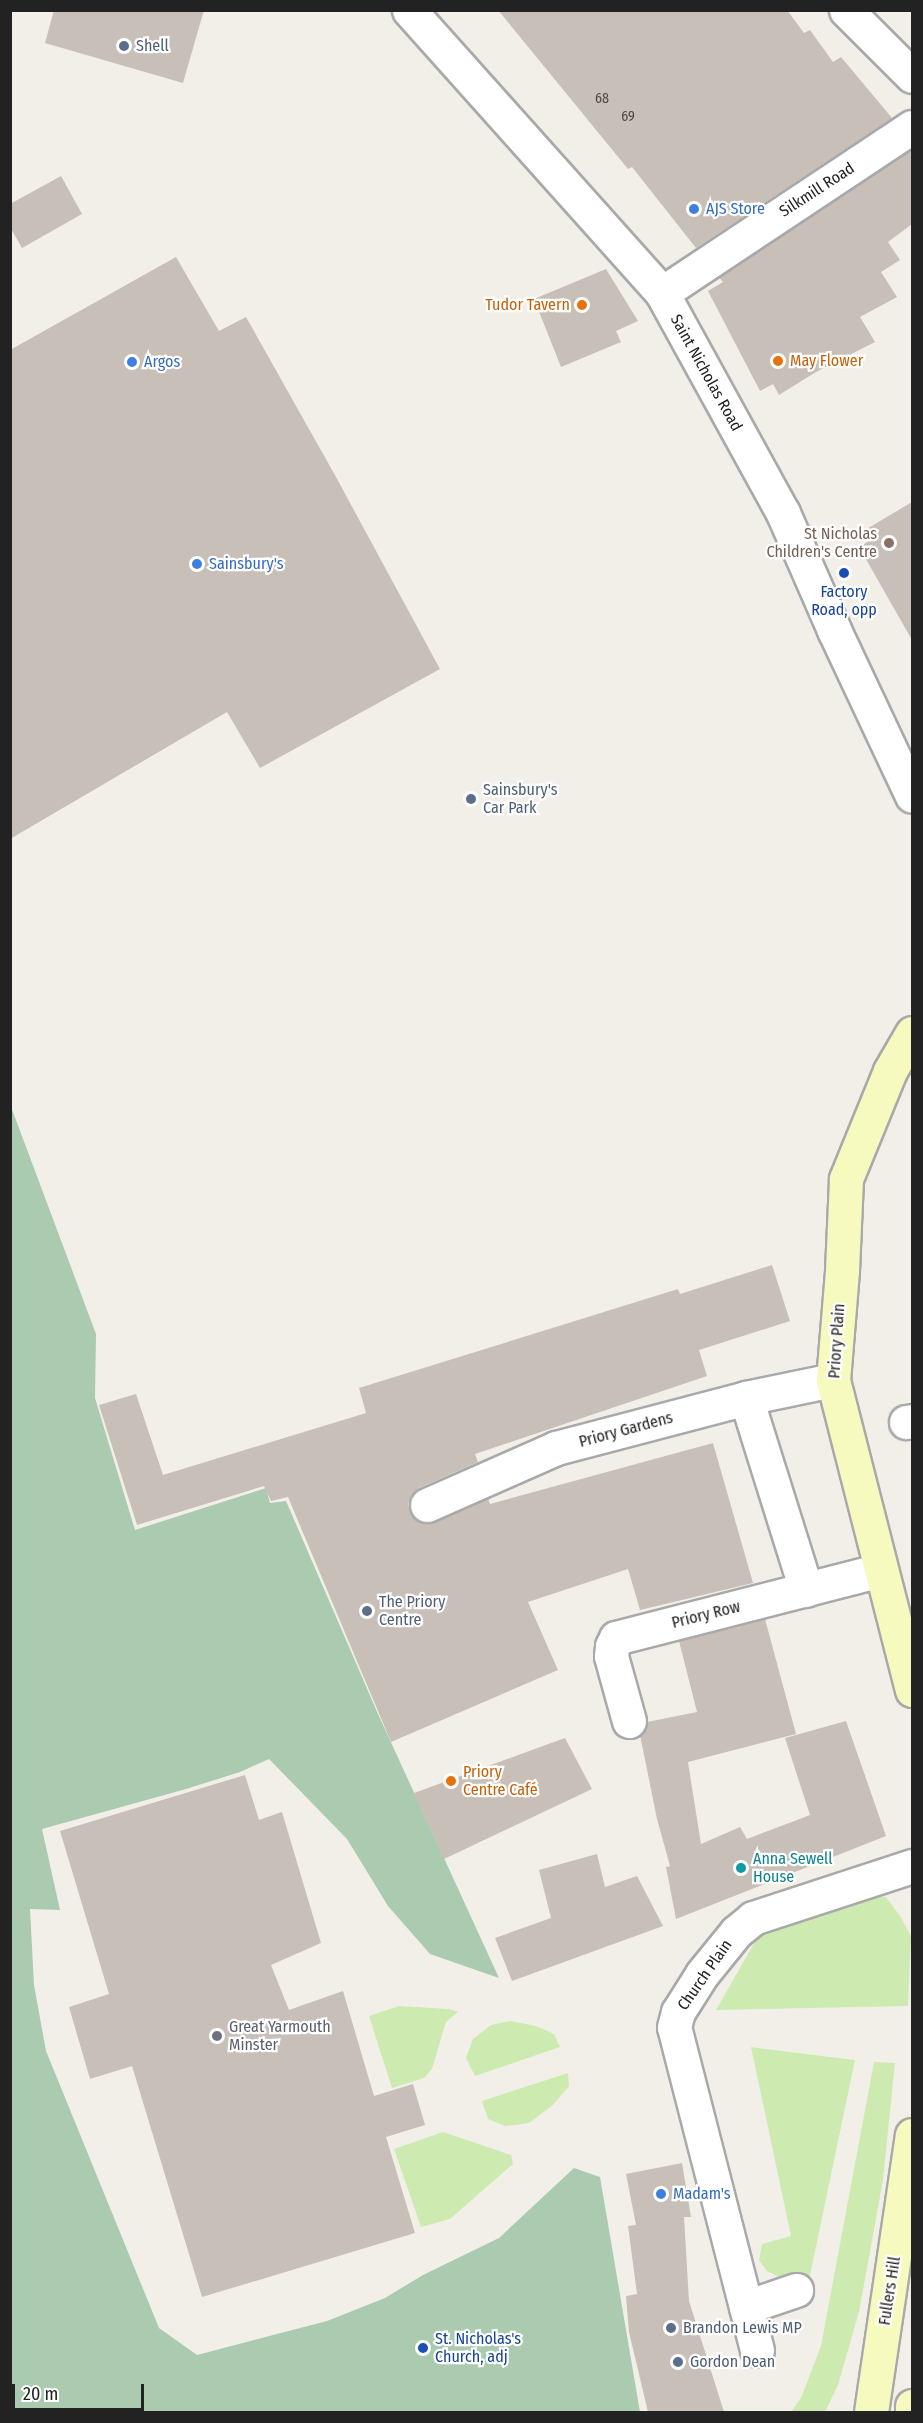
<!DOCTYPE html>
<html>
<head>
<meta charset="utf-8">
<style>
  body { margin:0 }
  #map { position:relative; width:923px; height:2423px; overflow:hidden; background:#f2efe9; font-family:"Fira Sans Condensed",sans-serif }
  div>[style] { position:absolute }
  .grass>* { inset:0; background:#cdebb0 }
  .cemetery>* { inset:0; background:#aacbaf }
  .building>* { inset:0; background:#c7bfb8 }
  .roads { filter:drop-shadow(2px 0 #a9a9a9) drop-shadow(-2px 0 #a9a9a9) drop-shadow(0 2px #a9a9a9) drop-shadow(0 -2px #a9a9a9) }
  .minor>* { height:33px; margin:-16.5px; padding:0 16.5px; transform-origin:16.5px; border-radius:16.5px; background:#fff }
  .tertiary>* { height:33px; margin:-16.5px; padding:0 16.5px; transform-origin:16.5px; border-radius:16.5px; background:#fff }
  .secondary>* { height:33px; margin:-16.5px; padding:0 16.5px; transform-origin:16.5px; border-radius:16.5px; background:#f7fabf }
  .dots>* { width:16px; height:16px; translate:-50% -50%; box-sizing:border-box; border:3px solid #fff; border-radius:50% }
  span { translate:-50% -50%; white-space:nowrap; text-align:center; line-height:1.15; -webkit-text-stroke:4.5px #fff; paint-order:stroke }
  .number-label { font-size:14px; color:#4b4948 }
  .number-label span { -webkit-text-stroke-width:0 }
  .service-label { font-size:16px; color:#4e5e75 }
  .left { translate:0 -50%; text-align:left }
  .street-label { font-size:16px; color:#222 }
  .shop-label { font-size:16px; color:#366cbe }
  .food-label { font-size:16px; color:#c56008 }
  .right { translate:-100% -50%; text-align:right }
  .education-label { font-size:16px; color:#785e54 }
  .transit-label { font-size:16px; color:#164399 }
  .culture-label { font-size:16px; color:#0d838f }
  .worship-label { font-size:16px; color:#5b616d }
  .frame { position:absolute; inset:0; border:12px solid #222; pointer-events:none }
  .scale { position:absolute; left:12px; top:2384px; width:132px; height:27px; box-sizing:border-box; border:3px solid #222; border-top:0; padding-left:8px; font-size:18px; line-height:21px; white-space:nowrap; color:#222; -webkit-text-stroke:4px #fff; paint-order:stroke }
</style>
</head>
<body>
<div id="map">
  <div class="grass">
    <i style="clip-path:polygon(870px 1895px,886px 1897px,900px 1916px,911px 1936px,908px 2006px,716px 2010px,761px 1931px)"></i>
    <i style="clip-path:polygon(399px 2006px,449px 2009px,458px 2012px,446px 2022px,432px 2069px,424px 2078px,392px 2088px,369px 2016px)"></i>
    <i style="clip-path:polygon(510px 2021px,536px 2026px,554px 2034px,560px 2047px,475px 2076px,466px 2058px,473px 2039px,491px 2025px)"></i>
    <i style="clip-path:polygon(751px 2047px,855px 2060px,804px 2304px,794px 2272px,781px 2278px,767px 2271px,759px 2260px,762px 2244px,791px 2236px)"></i>
    <i style="clip-path:polygon(874px 2062px,895px 2063px,883px 2180px,859px 2312px,838px 2385px,825px 2412px,791px 2412px,801px 2398px,821px 2346px)"></i>
    <i style="clip-path:polygon(568px 2073px,569px 2086px,553px 2105px,529px 2123px,505px 2126px,488px 2119px,482px 2101px)"></i>
    <i style="clip-path:polygon(443px 2132px,511px 2155px,513px 2164px,450px 2219px,421px 2227px,394px 2149px)"></i>
  </div>
  <div class="cemetery">
    <i style="clip-path:polygon(10px 1104px,96px 1334px,95px 1398px,135px 1530px,266px 1488px,270px 1503px,286px 1501px,378px 1714px,499px 1978px,430px 1954px,388px 1906px,347px 1839px,269px 1759px,240px 1772px,186px 1789px,42px 1829px,60px 1910px,30px 1909px,34px 1985px,46px 2051px,159px 2328px,197px 2355px,327px 2321px,385px 2298px,423px 2275px,499px 2238px,574px 2168px,600px 2177px,640px 2412px,11px 2412px)"></i>
  </div>
  <div class="building">
    <i style="clip-path:polygon(54px 10px,204px 10px,183px 83px,45px 43px)"></i>
    <i style="clip-path:polygon(498px 10px,787px 10px,804px 33px,810px 30px,833px 62px,841px 57px,892px 118px,696px 248px,632px 167px,628px 169px)"></i>
    <i style="clip-path:polygon(912px 149px,912px 224px,888px 242px,900px 260px,881px 272px,897px 297px,860px 317px,875px 342px,816px 372px,779px 395px,773px 384px,760px 391px,708px 291px,723px 282px,719px 277px)"></i>
    <i style="clip-path:polygon(61px 176px,82px 214px,22px 248px,10px 227px,10px 204px)"></i>
    <i style="clip-path:polygon(176px 257px,219px 331px,246px 317px,336px 477px,440px 669px,260px 768px,227px 712px,10px 839px,10px 350px)"></i>
    <i style="clip-path:polygon(606px 269px,638px 321px,616px 331px,621px 342px,561px 367px,534px 299px)"></i>
    <i style="clip-path:polygon(912px 502px,912px 640px,859px 547px,871px 540px,865px 530px)"></i>
    <i style="clip-path:polygon(772px 1265px,790px 1321px,699px 1350px,707px 1376px,475px 1454px,478px 1462px,419px 1488px,412px 1494px,408px 1504px,410px 1513px,416px 1520px,424px 1524px,434px 1522px,488px 1498px,490px 1504px,713px 1443px,753px 1583px,640px 1610px,628px 1569px,528px 1602px,558px 1670px,391px 1742px,288px 1497px,271px 1501px,264px 1486px,137px 1525px,99px 1405px,136px 1394px,163px 1475px,366px 1413px,359px 1388px,678px 1289px,680px 1294px)"></i>
    <i style="clip-path:polygon(765px 1619px,796px 1734px,688px 1762px,701px 1844px,740px 1827px,747px 1839px,810px 1815px,785px 1738px,846px 1721px,886px 1836px,676px 1919px,666px 1867px,670px 1866px,657px 1819px,640px 1735px,647px 1722px,697px 1712px,679px 1641px)"></i>
    <i style="clip-path:polygon(565px 1738px,592px 1789px,444px 1859px,414px 1793px)"></i>
    <i style="clip-path:polygon(245px 1775px,259px 1820px,282px 1812px,321px 1943px,271px 1965px,289px 2010px,343px 1991px,374px 2096px,413px 2084px,425px 2125px,386px 2137px,415px 2233px,202px 2297px,132px 2066px,90px 2079px,69px 2007px,109px 1994px,60px 1831px)"></i>
    <i style="clip-path:polygon(597px 1854px,605px 1887px,637px 1876px,663px 1926px,512px 1981px,495px 1938px,551px 1918px,539px 1870px)"></i>
    <i style="clip-path:polygon(682px 2163px,691px 2217px,684px 2217px,689px 2301px,724px 2412px,648px 2412px,629px 2332px,626px 2296px,637px 2294px,628px 2226px,636px 2225px,626px 2174px)"></i>
  </div>
  <div class="roads">
    <div class="minor">
      <i style="left:846px;top:10px;width:93px;rotate:45deg"></i>
      <i style="left:662px;top:293px;width:300px;rotate:-33.6deg"></i>
      <i style="left:746px;top:1398px;width:201px;rotate:72.6deg"></i>
      <i style="left:906px;top:1422px;width:6px;rotate:-9deg"></i>
      <i style="left:427px;top:1505px;width:141px;rotate:-23.8deg"></i>
      <i style="left:556px;top:1448px;width:196px;rotate:-14.7deg"></i>
      <i style="left:746px;top:1398px;width:89px;rotate:-11.7deg"></i>
      <i style="left:629px;top:1721px;width:67px;rotate:-105.5deg"></i>
      <i style="left:611px;top:1656px;width:10px;rotate:-84deg"></i>
      <i style="left:612px;top:1646px;width:9px;rotate:-63deg"></i>
      <i style="left:616px;top:1638px;width:273px;rotate:-14.4deg"></i>
      <i style="left:746px;top:2307px;width:53px;rotate:-18.8deg"></i>
      <i style="left:757px;top:2350px;width:333px;rotate:-104.4deg"></i>
      <i style="left:674px;top:2027px;width:16px;rotate:-75deg"></i>
      <i style="left:678px;top:2012px;width:45px;rotate:-57.7deg"></i>
      <i style="left:702px;top:1974px;width:54px;rotate:-51deg"></i>
      <i style="left:736px;top:1932px;width:22px;rotate:-39deg"></i>
      <i style="left:753px;top:1918px;width:167px;rotate:-18.1deg"></i>
    </div>
    <div class="tertiary">
      <i style="left:409px;top:10px;width:380px;rotate:48.2deg"></i>
      <i style="left:662px;top:293px;width:251px;rotate:61.2deg"></i>
      <i style="left:783px;top:513px;width:128px;rotate:66.4deg"></i>
      <i style="left:834px;top:630px;width:183px;rotate:64.8deg"></i>
    </div>
    <div class="secondary">
      <i style="left:912px;top:1033px;width:44px;rotate:120.1deg"></i>
      <i style="left:890px;top:1071px;width:117px;rotate:112.2deg"></i>
      <i style="left:846px;top:1179px;width:92px;rotate:92.5deg"></i>
      <i style="left:842px;top:1271px;width:109px;rotate:94.7deg"></i>
      <i style="left:833px;top:1380px;width:320px;rotate:75.7deg"></i>
      <i style="left:871px;top:2412px;width:280px;rotate:-81.6deg"></i>
      <i style="left:912px;top:2412px;width:6px;rotate:-90deg"></i>
    </div>
  </div>
  <div class="dots">
    <i style="left:124px;top:46px;background:#5c6f8a"></i>
    <i style="left:694px;top:209px;background:#3f7fe0"></i>
    <i style="left:582px;top:305px;background:#e8710a"></i>
    <i style="left:778px;top:361px;background:#e8710a"></i>
    <i style="left:132px;top:362px;background:#3f7fe0"></i>
    <i style="left:889px;top:543px;background:#8d6e63"></i>
    <i style="left:197px;top:564px;background:#3f7fe0"></i>
    <i style="left:844px;top:573px;background:#1a4fb4"></i>
    <i style="left:471px;top:799px;background:#5c6f8a"></i>
    <i style="left:367px;top:1611px;background:#5c6f8a"></i>
    <i style="left:451px;top:1781px;background:#e8710a"></i>
    <i style="left:741px;top:1868px;background:#0f9aa8"></i>
    <i style="left:217px;top:2036px;background:#6b7280"></i>
    <i style="left:661px;top:2194px;background:#3f7fe0"></i>
    <i style="left:671px;top:2328px;background:#5c6f8a"></i>
    <i style="left:423px;top:2348px;background:#1a4fb4"></i>
    <i style="left:678px;top:2362px;background:#5c6f8a"></i>
  </div>
  <div class="number-label">
    <span style="left:602px;top:99px">68</span>
    <span style="left:628px;top:117px">69</span>
  </div>
  <div class="service-label">
    <span class="left" style="left:136px;top:46px">Shell</span>
    <span class="left" style="left:483px;top:799px">Sainsbury's<br>Car Park</span>
    <span class="left" style="left:379px;top:1611px">The Priory<br>Centre</span>
    <span class="left" style="left:683px;top:2328px">Brandon Lewis MP</span>
    <span class="left" style="left:690px;top:2362px">Gordon Dean</span>
  </div>
  <div class="street-label">
    <span style="left:817px;top:190px;rotate:-33deg">Silkmill Road</span>
    <span style="left:706px;top:373px;rotate:61deg">Saint Nicholas Road</span>
    <span style="left:837px;top:1341px;rotate:-86deg">Priory Plain</span>
    <span style="left:626px;top:1430px;rotate:-15deg">Priory Gardens</span>
    <span style="left:706px;top:1615px;rotate:-14deg">Priory Row</span>
    <span style="left:705px;top:1975px;rotate:-55deg">Church Plain</span>
    <span style="left:890px;top:2291px;rotate:-81deg">Fullers Hill</span>
  </div>
  <div class="shop-label">
    <span class="left" style="left:706px;top:209px">AJS Store</span>
    <span class="left" style="left:144px;top:362px">Argos</span>
    <span class="left" style="left:209px;top:564px">Sainsbury's</span>
    <span class="left" style="left:673px;top:2194px">Madam's</span>
  </div>
  <div class="food-label">
    <span class="right" style="left:570px;top:305px">Tudor Tavern</span>
    <span class="left" style="left:790px;top:361px">May Flower</span>
    <span class="left" style="left:463px;top:1781px">Priory<br>Centre Café</span>
  </div>
  <div class="education-label">
    <span class="right" style="left:877px;top:543px">St Nicholas<br>Children's Centre</span>
  </div>
  <div class="transit-label">
    <span style="left:844px;top:601px">Factory<br>Road, opp</span>
    <span class="left" style="left:435px;top:2348px">St. Nicholas's<br>Church, adj</span>
  </div>
  <div class="culture-label">
    <span class="left" style="left:753px;top:1868px">Anna Sewell<br>House</span>
  </div>
  <div class="worship-label">
    <span class="left" style="left:229px;top:2036px">Great Yarmouth<br>Minster</span>
  </div>
  <div class="frame"></div>
  <div class="scale">20 m</div>
</div>
</body>
</html>
